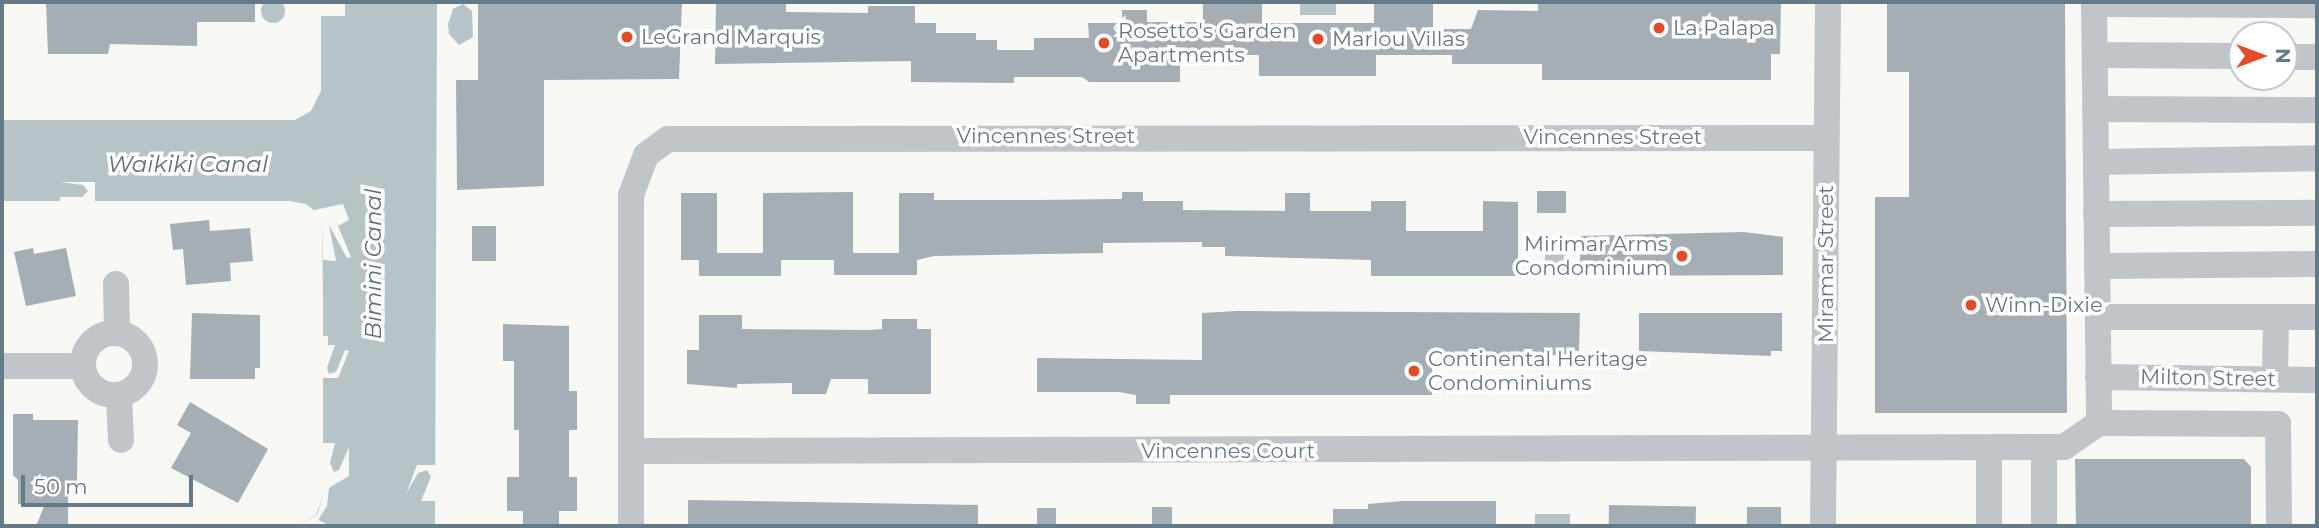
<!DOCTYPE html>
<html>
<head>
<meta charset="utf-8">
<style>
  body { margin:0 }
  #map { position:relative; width:2319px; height:528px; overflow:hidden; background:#f7f7f4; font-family:Montserrat,sans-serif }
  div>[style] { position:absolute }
  .water>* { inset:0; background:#b6c3c7; transform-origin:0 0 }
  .round { border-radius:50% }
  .pier>* { inset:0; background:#f7f7f4; transform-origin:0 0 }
  .building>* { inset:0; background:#a5aeb4; transform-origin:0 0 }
  .minor>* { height:26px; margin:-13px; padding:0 13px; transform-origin:13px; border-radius:13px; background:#c0c5c9 }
  .minor>.ring { margin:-13px; padding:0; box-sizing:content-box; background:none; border:26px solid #c0c5c9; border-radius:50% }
  .dots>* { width:19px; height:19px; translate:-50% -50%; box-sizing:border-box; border:4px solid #fff; border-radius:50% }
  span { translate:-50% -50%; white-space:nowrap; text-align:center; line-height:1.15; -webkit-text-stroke:7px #fff; paint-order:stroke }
  .poi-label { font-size:21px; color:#667986 }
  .left { translate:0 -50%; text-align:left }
  .right { translate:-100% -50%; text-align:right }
  .street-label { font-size:21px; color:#667986 }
  .water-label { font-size:23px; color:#5d747a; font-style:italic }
  .frame { position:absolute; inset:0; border:4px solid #667986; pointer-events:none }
  .north { position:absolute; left:2228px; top:21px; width:70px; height:70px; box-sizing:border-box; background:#fff; border:2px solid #c2c9cf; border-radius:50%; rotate:90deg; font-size:19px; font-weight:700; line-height:28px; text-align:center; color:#667986 }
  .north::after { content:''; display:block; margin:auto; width:24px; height:32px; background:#e34c29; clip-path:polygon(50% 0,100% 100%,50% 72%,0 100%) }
  .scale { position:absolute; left:21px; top:475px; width:172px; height:32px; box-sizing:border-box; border:4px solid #667986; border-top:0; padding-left:9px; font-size:21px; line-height:24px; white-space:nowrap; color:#667986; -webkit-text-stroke:5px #fff; paint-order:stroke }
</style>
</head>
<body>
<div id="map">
  <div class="water">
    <i class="round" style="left:261px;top:-1px;width:24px;height:24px"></i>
    <i style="clip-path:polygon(321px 2px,437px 2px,435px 526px,2px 526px,297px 525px,316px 515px,323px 497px,323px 293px,322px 226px,317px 213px,306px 204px,290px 201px,2px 201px,2px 120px,295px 120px,311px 111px,321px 91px)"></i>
    <i style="left:1300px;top:2px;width:36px;height:13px"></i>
    <i style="clip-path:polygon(463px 4px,472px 11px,473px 37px,459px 45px,449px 34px,448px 24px,453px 9px)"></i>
    <i style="left:1545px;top:242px;width:20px;height:35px"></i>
    <i style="left:1535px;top:514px;width:35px;height:12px"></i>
  </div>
  <div class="pier">
    <i style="left:321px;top:2px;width:24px;height:14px"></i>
    <i style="clip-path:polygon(60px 182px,95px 182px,95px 201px,60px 201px,60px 197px,82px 197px,88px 191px,83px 185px)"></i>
    <i style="clip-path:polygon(343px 204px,349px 220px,338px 226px,351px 257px,347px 258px,329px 225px,336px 261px,323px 260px,322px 226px,314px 210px)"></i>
    <i style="clip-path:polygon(319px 336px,328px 336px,328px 345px,335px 345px,327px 368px,329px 374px,336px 372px,345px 350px,349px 351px,338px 378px,322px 378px)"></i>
    <i style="clip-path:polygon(323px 443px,335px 443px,330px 463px,334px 472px,339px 470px,349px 447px,349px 476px,329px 488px,327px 506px,318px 520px,331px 526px,252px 526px,297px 525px,317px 515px,323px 497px,319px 468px)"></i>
    <i style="clip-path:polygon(417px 465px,436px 465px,439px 501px,421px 501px,431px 477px,427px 470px,418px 473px,406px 494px)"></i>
  </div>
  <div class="building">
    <i style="clip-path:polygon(46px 2px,255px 2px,255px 22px,197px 22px,197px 46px,110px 44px,108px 54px,48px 54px)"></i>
    <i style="clip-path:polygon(478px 2px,682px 2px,679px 79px,544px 80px,544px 186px,457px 190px,456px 80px,478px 80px)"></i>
    <i style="clip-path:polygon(716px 2px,786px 2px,786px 12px,868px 13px,868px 6px,915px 6px,915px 23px,936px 23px,936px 33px,976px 33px,976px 40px,997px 40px,997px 50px,1034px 50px,1034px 38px,1089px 38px,1088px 23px,1122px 23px,1122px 10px,1147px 10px,1147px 22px,1203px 22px,1203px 2px,1262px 2px,1262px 23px,1374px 23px,1374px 2px,1433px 2px,1433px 29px,1471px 29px,1478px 10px,1538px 11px,1538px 2px,1781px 2px,1780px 54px,1771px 54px,1771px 80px,1542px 80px,1542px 64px,1452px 64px,1452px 55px,1376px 55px,1376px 76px,1259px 76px,1259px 55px,1180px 55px,1180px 82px,1089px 82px,1082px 77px,1014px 77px,1014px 83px,911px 82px,911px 61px,715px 64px)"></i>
    <i style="clip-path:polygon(1887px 2px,2065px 2px,2067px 413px,1875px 413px,1875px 197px,1909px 197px,1909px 72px,1887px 72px)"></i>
    <i style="left:1537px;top:191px;width:29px;height:22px"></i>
    <i style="clip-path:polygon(853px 192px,853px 253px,899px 253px,899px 193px,934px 193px,934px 200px,1037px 200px,1122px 199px,1122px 192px,1143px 192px,1143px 201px,1183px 201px,1183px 210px,1285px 211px,1285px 193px,1310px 193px,1310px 211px,1371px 211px,1371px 201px,1406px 201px,1406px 231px,1483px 231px,1483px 201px,1518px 202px,1518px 276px,1371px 276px,1371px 260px,1225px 256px,1225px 247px,1202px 247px,1202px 242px,1103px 243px,1103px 253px,934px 256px,917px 260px,917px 275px,834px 275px,834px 260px,781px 260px,781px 276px,699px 276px,699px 260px,681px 260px,681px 193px,717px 193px,717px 253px,763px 253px,763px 193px)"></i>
    <i style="clip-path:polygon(209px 220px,210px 231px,250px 228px,253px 261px,230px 263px,231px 281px,186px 285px,183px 249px,173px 250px,170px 224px)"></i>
    <i style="left:472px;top:226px;width:24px;height:35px"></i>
    <i style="clip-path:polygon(1744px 232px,1783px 237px,1783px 275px,1580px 276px,1580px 236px)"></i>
    <i style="clip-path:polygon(33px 248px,34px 254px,66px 248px,76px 296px,26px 306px,14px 252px)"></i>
    <i style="clip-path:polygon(1237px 311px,1580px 313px,1579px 351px,1570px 351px,1570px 355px,1432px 355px,1432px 395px,1170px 395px,1170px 404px,1136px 404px,1136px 395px,1119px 392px,1037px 392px,1037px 358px,1202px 360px,1202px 313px)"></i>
    <i style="clip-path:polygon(192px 313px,260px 315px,260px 368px,255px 368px,255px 379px,190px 379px)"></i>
    <i style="clip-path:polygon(1639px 313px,1782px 313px,1782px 351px,1771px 351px,1771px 356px,1639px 351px)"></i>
    <i style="clip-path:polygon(699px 315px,742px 315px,742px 329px,868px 330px,882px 329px,882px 319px,917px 319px,917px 329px,931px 329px,931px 394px,868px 394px,868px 379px,831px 379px,826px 394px,792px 394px,792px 383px,737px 384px,737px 388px,687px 384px,687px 350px,699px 350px)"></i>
    <i style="clip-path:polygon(503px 324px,569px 326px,569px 391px,577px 391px,577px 430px,569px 430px,569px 477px,577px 477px,577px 511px,559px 511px,559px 526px,523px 526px,523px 511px,507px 511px,507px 477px,519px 477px,519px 430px,514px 430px,514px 361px,503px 361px)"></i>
    <i style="clip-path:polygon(190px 402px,268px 449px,238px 503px,171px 468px,191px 433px,177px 425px)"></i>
    <i style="clip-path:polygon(13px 414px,33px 414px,33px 420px,78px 420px,77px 480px,68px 486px,68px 526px,36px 526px,45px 504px,18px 504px,18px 480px,13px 475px)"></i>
    <i style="clip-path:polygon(2075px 459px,2244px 459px,2251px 467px,2251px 526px,2076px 526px)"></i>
    <i style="clip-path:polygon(688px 500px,978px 505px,978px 526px,688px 526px)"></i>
    <i style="clip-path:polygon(1403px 501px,1496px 501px,1496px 526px,1333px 526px,1333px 509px,1368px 509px,1368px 504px)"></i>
    <i style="left:1609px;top:505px;width:87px;height:21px;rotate:1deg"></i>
    <i style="left:1172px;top:507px;width:19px;height:20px;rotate:90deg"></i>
    <i style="left:1747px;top:507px;width:34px;height:19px"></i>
    <i style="left:1037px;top:508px;width:19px;height:18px"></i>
  </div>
  <div class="minor">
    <i style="left:2094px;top:2px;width:421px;rotate:89.3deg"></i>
    <i style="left:2094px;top:4px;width:223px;rotate:0.3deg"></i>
    <i style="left:2095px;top:55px;width:147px;rotate:0.4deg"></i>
    <i style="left:2284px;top:57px;width:33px"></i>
    <i style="left:2095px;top:109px;width:222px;rotate:0.3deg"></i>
    <i style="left:2096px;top:162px;width:221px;rotate:-1deg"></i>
    <i style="left:2096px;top:214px;width:221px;rotate:-0.3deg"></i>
    <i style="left:2097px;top:266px;width:220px;rotate:-0.5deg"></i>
    <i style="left:116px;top:284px;width:48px;rotate:88.8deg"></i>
    <i style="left:2098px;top:317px;width:219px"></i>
    <i class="ring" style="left:83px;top:333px;width:36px;height:36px"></i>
    <i style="left:2px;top:366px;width:81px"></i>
    <i style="left:2098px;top:377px;width:219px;rotate:0.8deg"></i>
    <i style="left:2275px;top:379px;width:62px;rotate:-89.1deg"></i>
    <i style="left:119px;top:396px;width:44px;rotate:87.4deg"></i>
    <i style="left:1989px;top:448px;width:78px;rotate:90deg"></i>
    <i style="left:632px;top:451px;width:1432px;rotate:-0.16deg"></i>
    <i style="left:2064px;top:447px;width:42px;rotate:-34.4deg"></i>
    <i style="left:2099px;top:423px;width:179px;rotate:0.3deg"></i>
    <i style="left:2278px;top:424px;width:102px;rotate:89.4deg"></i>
    <i style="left:631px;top:526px;width:331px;rotate:-90deg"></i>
    <i style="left:631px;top:195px;width:43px;rotate:-69.4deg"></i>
    <i style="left:646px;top:155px;width:27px;rotate:-36deg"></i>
    <i style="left:668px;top:139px;width:1158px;rotate:-0.05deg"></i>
    <i style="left:1823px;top:526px;width:524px;rotate:-89.45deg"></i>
    <i style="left:2044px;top:526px;width:79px;rotate:-90deg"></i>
  </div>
  <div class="dots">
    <i style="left:1659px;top:28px;background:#e34c29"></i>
    <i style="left:627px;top:37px;background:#e34c29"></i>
    <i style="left:1318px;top:39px;background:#e34c29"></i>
    <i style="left:1104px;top:43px;background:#e34c29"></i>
    <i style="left:1682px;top:256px;background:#e34c29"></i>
    <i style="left:1971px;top:305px;background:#e34c29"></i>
    <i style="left:1414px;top:371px;background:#e34c29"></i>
  </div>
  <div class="poi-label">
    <span class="left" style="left:1673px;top:28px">La Palapa</span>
    <span class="left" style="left:1118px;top:43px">Rosetto's Garden<br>Apartments</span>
    <span class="left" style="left:641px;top:37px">LeGrand Marquis</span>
    <span class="left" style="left:1332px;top:39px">Marlou Villas</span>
    <span class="right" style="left:1668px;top:256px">Mirimar Arms<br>Condominium</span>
    <span class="left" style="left:1985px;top:305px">Winn-Dixie</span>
    <span class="left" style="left:1428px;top:371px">Continental Heritage<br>Condominiums</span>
  </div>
  <div class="street-label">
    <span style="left:1046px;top:136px">Vincennes Street</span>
    <span style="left:1613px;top:137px">Vincennes Street</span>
    <span style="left:1826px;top:264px;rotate:-90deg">Miramar Street</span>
    <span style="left:2208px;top:378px;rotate:1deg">Milton Street</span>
    <span style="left:1228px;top:451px">Vincennes Court</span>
  </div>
  <div class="water-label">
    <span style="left:188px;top:164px">Waikiki Canal</span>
    <span style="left:373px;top:264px;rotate:-90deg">Bimini Canal</span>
  </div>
  <div class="frame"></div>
  <div class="north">N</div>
  <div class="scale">50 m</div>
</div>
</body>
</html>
